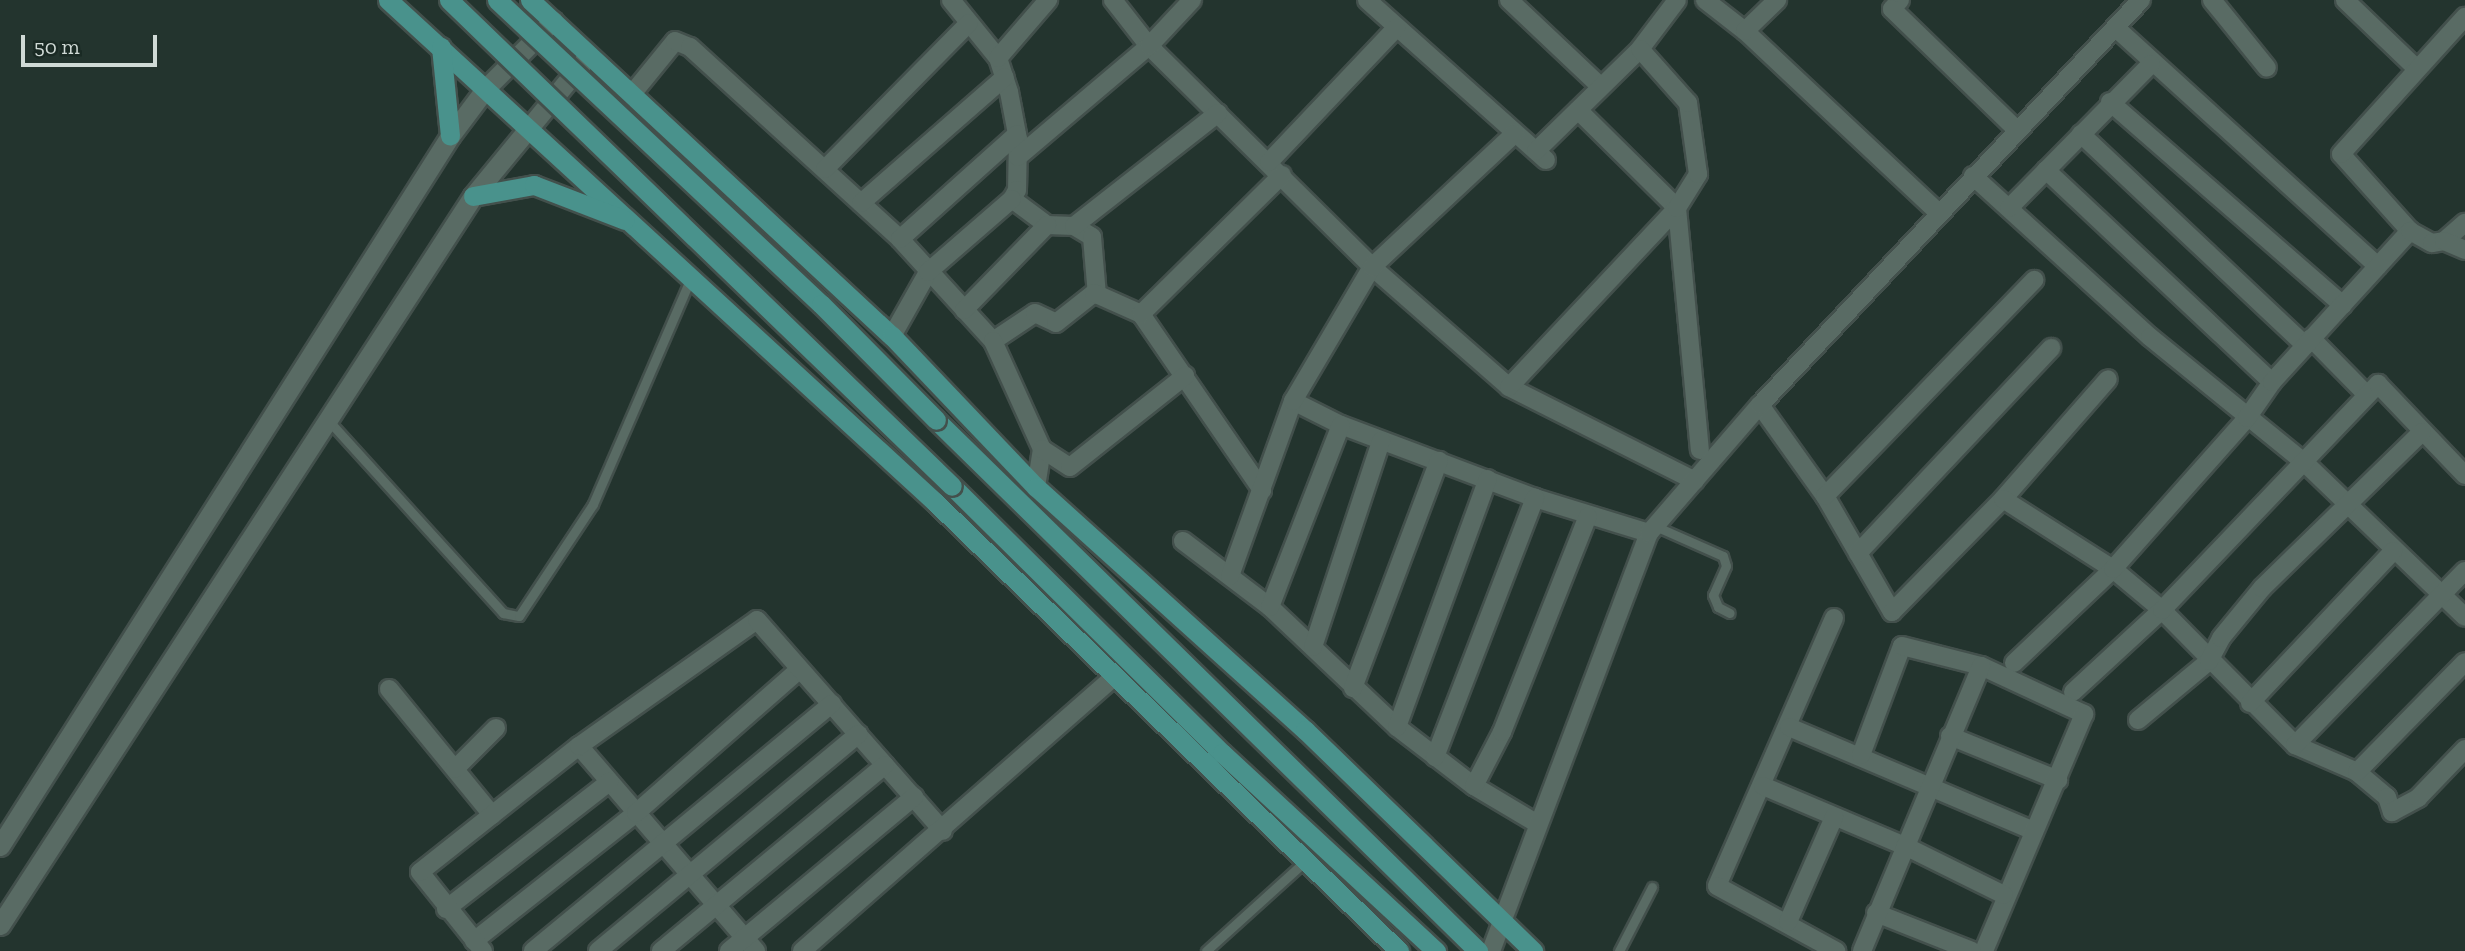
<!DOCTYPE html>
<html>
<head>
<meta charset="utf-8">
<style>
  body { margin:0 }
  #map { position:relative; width:2465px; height:951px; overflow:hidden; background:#23342e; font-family:"Zilla Slab",serif }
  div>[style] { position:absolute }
  .roads { filter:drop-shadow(2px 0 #43504c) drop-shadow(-2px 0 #43504c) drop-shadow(0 2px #43504c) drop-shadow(0 -2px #43504c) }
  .service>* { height:9px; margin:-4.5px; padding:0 4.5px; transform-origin:4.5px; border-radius:4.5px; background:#596b64 }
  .minor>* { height:18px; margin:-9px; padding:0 9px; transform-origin:9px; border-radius:9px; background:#596b64 }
  .tertiary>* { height:19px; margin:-9.5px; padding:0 9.5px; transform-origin:9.5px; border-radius:9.5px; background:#596b64 }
  .primary>* { height:19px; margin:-9.5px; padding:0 9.5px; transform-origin:9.5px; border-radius:9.5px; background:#49928c }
  .bridges { filter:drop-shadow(2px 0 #43504c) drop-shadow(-2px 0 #43504c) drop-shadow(0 2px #43504c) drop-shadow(0 -2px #43504c) }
  .primary-bridge>* { height:19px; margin:-9.5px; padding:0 9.5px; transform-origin:9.5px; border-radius:9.5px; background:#49928c }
  span { translate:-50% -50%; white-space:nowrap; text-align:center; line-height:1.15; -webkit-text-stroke:6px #1a2a24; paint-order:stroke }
  .scale { position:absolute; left:21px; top:35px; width:136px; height:32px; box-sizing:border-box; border:4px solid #d0dad6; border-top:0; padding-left:9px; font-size:21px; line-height:24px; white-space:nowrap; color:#d0dad6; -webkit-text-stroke:5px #1a2a24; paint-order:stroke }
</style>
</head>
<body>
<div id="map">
  <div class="roads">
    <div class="service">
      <i style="left:328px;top:420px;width:261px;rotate:47.8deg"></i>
      <i style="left:503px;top:613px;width:16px;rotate:11deg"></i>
      <i style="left:519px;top:616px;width:134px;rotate:-56.5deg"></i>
      <i style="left:593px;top:504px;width:247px;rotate:-66.6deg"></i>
      <i style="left:1655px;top:526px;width:74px;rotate:23.8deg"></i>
      <i style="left:1723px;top:556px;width:10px;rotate:73deg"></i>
      <i style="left:1726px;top:566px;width:32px;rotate:114deg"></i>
      <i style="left:1713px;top:595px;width:13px;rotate:67deg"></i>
      <i style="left:1718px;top:607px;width:13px;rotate:27deg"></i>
      <i style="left:1206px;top:951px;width:132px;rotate:-42.2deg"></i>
      <i style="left:1619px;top:951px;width:72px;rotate:-62.7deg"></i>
    </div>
    <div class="minor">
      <i style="left:951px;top:0;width:75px;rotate:51deg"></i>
      <i style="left:998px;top:58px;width:36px;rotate:72deg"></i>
      <i style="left:1009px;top:92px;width:48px;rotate:79.2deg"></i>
      <i style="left:1018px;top:139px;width:51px;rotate:91.1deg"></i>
      <i style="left:1017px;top:190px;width:10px;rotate:119deg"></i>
      <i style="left:1012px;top:199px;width:44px;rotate:36.6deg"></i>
      <i style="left:1047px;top:225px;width:27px;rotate:2deg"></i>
      <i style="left:1074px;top:226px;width:21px;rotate:31deg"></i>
      <i style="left:1092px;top:237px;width:58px;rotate:85.1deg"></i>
      <i style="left:1113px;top:0;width:58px;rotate:52deg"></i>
      <i style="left:1149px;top:46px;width:314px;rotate:44.7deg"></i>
      <i style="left:1372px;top:267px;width:182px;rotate:41.2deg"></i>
      <i style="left:1509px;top:387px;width:208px;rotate:26.8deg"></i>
      <i style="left:1367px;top:0;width:240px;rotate:41.8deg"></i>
      <i style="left:1509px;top:0;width:125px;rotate:43.4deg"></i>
      <i style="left:1705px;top:0;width:51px;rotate:37.8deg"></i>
      <i style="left:1745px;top:31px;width:266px;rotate:43.2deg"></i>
      <i style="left:1900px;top:0;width:12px;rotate:132deg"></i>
      <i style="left:1892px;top:9px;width:173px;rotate:44.1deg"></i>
      <i style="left:2212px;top:0;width:87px;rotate:51deg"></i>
      <i style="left:2345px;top:0;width:98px;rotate:43.8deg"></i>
      <i style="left:2116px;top:28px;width:354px;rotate:42.3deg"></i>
      <i style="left:1745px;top:31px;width:45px;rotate:-44.1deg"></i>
      <i style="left:998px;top:58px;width:77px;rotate:-49.2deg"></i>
      <i style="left:632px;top:94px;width:68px;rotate:-50.9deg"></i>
      <i style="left:675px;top:41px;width:16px;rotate:22deg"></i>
      <i style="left:690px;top:47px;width:285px;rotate:42.4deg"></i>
      <i style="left:900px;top:239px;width:138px;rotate:47.6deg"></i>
      <i style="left:993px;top:341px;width:50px;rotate:-33.7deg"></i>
      <i style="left:1035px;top:313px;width:23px;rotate:25deg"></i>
      <i style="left:1056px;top:323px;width:48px;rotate:-38.3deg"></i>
      <i style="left:1094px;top:293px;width:51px;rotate:24.1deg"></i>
      <i style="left:1141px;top:314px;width:214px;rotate:55.5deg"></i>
      <i style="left:2110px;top:102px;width:309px;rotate:41.1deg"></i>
      <i style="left:1578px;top:110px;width:139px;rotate:44.7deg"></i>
      <i style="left:1677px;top:208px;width:243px;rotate:84.6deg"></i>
      <i style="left:2081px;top:134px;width:308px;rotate:43.3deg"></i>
      <i style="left:1536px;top:151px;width:146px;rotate:-44.4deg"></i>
      <i style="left:1640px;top:49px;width:61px;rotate:-52.9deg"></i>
      <i style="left:1018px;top:157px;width:172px;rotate:-40.3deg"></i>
      <i style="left:1149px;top:46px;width:63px;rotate:-46.9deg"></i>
      <i style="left:1269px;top:162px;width:185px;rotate:-46.5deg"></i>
      <i style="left:825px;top:169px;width:205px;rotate:-45.4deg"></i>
      <i style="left:2046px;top:170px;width:310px;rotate:43.2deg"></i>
      <i style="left:1973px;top:176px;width:239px;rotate:42.3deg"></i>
      <i style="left:2150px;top:337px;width:198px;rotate:39.1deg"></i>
      <i style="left:2304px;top:462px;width:223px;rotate:43.9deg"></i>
      <i style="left:861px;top:203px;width:191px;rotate:-41.2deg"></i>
      <i style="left:2009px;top:208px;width:202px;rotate:-45.4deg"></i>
      <i style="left:1074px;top:226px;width:183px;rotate:-38.1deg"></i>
      <i style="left:2410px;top:231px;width:103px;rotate:-131.9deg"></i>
      <i style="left:2341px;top:154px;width:185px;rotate:-47.9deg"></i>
      <i style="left:900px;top:239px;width:157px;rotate:-41.9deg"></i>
      <i style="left:2444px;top:241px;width:28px;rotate:-41deg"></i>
      <i style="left:964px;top:310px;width:119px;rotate:-45.7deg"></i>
      <i style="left:1141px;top:314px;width:198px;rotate:-44.6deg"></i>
      <i style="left:892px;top:336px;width:73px;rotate:-60.6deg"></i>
      <i style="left:928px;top:272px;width:111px;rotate:-41deg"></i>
      <i style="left:2311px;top:338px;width:80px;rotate:45.5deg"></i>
      <i style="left:993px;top:341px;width:119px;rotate:65.6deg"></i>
      <i style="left:1042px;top:449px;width:38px;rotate:99deg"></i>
      <i style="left:1509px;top:387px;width:245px;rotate:-46.8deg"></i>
      <i style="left:1677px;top:208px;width:40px;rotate:-58deg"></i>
      <i style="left:1698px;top:174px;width:72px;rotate:-98deg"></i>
      <i style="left:1688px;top:103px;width:72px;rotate:-131.6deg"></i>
      <i style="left:1293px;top:401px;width:54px;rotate:26.6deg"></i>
      <i style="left:1341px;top:425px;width:207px;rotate:20.6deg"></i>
      <i style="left:1535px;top:498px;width:119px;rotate:17.1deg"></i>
      <i style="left:1760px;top:405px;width:112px;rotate:54.5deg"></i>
      <i style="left:1825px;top:496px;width:134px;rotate:60deg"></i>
      <i style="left:1892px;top:612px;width:158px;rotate:-45.5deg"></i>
      <i style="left:2003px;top:499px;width:159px;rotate:-48.8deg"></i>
      <i style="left:1042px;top:449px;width:33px;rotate:33deg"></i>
      <i style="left:1070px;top:467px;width:147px;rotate:-38.4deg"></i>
      <i style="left:1825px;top:496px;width:301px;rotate:-45.9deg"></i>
      <i style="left:2003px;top:499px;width:130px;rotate:32.5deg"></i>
      <i style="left:2113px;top:569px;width:64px;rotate:39.9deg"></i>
      <i style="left:2162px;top:610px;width:190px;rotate:45.4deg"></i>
      <i style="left:2295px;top:745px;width:68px;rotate:23.5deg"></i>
      <i style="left:2357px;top:772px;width:39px;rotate:40deg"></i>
      <i style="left:2387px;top:797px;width:16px;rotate:72deg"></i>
      <i style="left:2392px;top:812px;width:30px;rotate:-28deg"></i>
      <i style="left:2418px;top:798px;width:68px;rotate:-46.2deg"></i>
      <i style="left:1183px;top:541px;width:109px;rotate:37.2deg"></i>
      <i style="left:1270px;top:607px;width:175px;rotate:43.4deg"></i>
      <i style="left:1397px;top:727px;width:97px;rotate:37.5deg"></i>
      <i style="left:1474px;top:786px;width:72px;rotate:30.8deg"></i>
      <i style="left:1858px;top:553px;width:282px;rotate:-46.7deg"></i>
      <i style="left:1230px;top:576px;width:186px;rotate:-70.2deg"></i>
      <i style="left:1293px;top:401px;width:156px;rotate:-59.5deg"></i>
      <i style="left:1372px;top:267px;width:195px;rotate:-43.1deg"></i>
      <i style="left:1270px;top:607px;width:195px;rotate:-68.7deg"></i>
      <i style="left:1834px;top:618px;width:292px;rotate:113.6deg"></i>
      <i style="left:1717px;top:886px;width:136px;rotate:28.6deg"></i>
      <i style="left:1313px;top:647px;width:217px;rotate:-71.7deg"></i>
      <i style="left:2014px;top:663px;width:137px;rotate:-43.5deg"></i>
      <i style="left:2113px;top:569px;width:202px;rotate:-48.4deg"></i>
      <i style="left:2247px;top:418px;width:44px;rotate:-55.2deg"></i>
      <i style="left:2272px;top:382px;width:205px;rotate:-47.6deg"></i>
      <i style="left:2410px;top:231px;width:25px;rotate:29deg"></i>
      <i style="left:2432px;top:243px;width:12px;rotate:-9deg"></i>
      <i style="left:2444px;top:241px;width:23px;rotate:23deg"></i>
      <i style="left:1353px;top:688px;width:243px;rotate:-69.3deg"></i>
      <i style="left:389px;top:689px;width:163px;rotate:50.7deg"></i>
      <i style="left:2073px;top:692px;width:121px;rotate:-42.7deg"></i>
      <i style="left:2162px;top:610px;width:313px;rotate:-46.3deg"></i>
      <i style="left:2378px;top:384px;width:126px;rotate:46.3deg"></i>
      <i style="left:2250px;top:703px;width:209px;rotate:-46.7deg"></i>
      <i style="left:2138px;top:720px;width:92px;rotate:-39.7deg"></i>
      <i style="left:2209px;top:661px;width:26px;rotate:-62deg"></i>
      <i style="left:2221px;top:638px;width:65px;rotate:-50.6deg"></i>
      <i style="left:2262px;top:588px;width:223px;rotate:-44.3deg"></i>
      <i style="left:1397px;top:727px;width:264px;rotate:-69.9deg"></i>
      <i style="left:1789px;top:727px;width:266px;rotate:23deg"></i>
      <i style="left:1950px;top:736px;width:117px;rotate:22.2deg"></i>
      <i style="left:2295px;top:745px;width:243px;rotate:-45.7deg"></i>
      <i style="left:579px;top:746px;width:271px;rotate:49.2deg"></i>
      <i style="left:1861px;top:755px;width:116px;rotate:-69.4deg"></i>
      <i style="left:1902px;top:646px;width:81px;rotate:14.2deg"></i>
      <i style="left:1981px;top:666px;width:114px;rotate:25deg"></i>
      <i style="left:2084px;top:714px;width:257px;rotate:112.9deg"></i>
      <i style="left:1435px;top:757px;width:278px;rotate:-68.9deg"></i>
      <i style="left:455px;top:769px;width:58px;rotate:-45deg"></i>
      <i style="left:2357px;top:772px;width:154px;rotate:-45.5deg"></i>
      <i style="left:1474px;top:786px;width:61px;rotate:-62.6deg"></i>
      <i style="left:1502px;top:732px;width:232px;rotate:-68.3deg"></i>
      <i style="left:1763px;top:786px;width:154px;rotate:22.9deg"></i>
      <i style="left:1905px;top:846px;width:110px;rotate:26.3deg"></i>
      <i style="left:446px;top:909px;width:207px;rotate:-37.9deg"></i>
      <i style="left:1876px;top:913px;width:103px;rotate:21.6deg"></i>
      <i style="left:1788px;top:922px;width:115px;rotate:-66.3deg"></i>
      <i style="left:474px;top:941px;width:206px;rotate:-38.3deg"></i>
      <i style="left:636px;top:813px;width:218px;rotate:-41.3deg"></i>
      <i style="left:483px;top:951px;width:101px;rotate:-128.6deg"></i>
      <i style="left:420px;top:872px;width:203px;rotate:-38.4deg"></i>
      <i style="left:579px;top:746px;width:218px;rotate:-35.3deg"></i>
      <i style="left:757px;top:620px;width:281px;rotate:48.6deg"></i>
      <i style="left:533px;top:951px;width:388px;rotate:-39.6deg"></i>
      <i style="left:598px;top:951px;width:339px;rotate:-39.8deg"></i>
      <i style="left:661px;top:951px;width:291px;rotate:-39.7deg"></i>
      <i style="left:729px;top:951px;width:241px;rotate:-39.8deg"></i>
      <i style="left:802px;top:951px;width:414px;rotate:-41.3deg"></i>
      <i style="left:1491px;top:951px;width:447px;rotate:-69.3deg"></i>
      <i style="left:1649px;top:533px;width:169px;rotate:-49.1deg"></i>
      <i style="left:1760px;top:405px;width:556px;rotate:-46.75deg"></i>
      <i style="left:1862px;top:951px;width:309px;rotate:-67.3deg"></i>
    </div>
    <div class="tertiary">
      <i style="left:0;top:846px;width:841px;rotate:-57.63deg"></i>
      <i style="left:450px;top:136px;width:60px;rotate:-53.1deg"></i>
      <i style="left:486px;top:88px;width:95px;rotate:-45deg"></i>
      <i style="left:0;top:925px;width:869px;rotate:-57.02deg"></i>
      <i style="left:473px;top:196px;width:181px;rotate:-50.6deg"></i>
    </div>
    <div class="primary">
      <i style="left:388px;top:0;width:742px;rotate:42.54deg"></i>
      <i style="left:935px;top:502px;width:646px;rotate:44.06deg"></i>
      <i style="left:530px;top:0;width:494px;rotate:42.9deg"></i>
      <i style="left:892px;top:336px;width:209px;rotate:46.4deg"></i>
      <i style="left:1036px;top:487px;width:363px;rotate:42.1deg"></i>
      <i style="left:1305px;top:730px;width:318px;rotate:44.1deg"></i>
      <i style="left:441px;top:47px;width:89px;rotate:84.2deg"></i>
      <i style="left:473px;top:196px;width:62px;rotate:-10.2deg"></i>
      <i style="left:534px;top:185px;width:97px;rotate:21deg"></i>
      <i style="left:936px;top:420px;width:759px;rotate:44.41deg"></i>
      <i style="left:952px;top:486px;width:380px;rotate:44.7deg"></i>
      <i style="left:1222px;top:753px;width:292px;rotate:42.8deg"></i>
    </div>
  </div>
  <div class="bridges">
    <div class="primary-bridge">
      <i style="left:449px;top:0;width:699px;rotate:44.02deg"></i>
      <i style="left:497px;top:0;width:444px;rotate:43.2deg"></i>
      <i style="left:821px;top:304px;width:163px;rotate:45.2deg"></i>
    </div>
  </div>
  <div class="scale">50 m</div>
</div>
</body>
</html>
